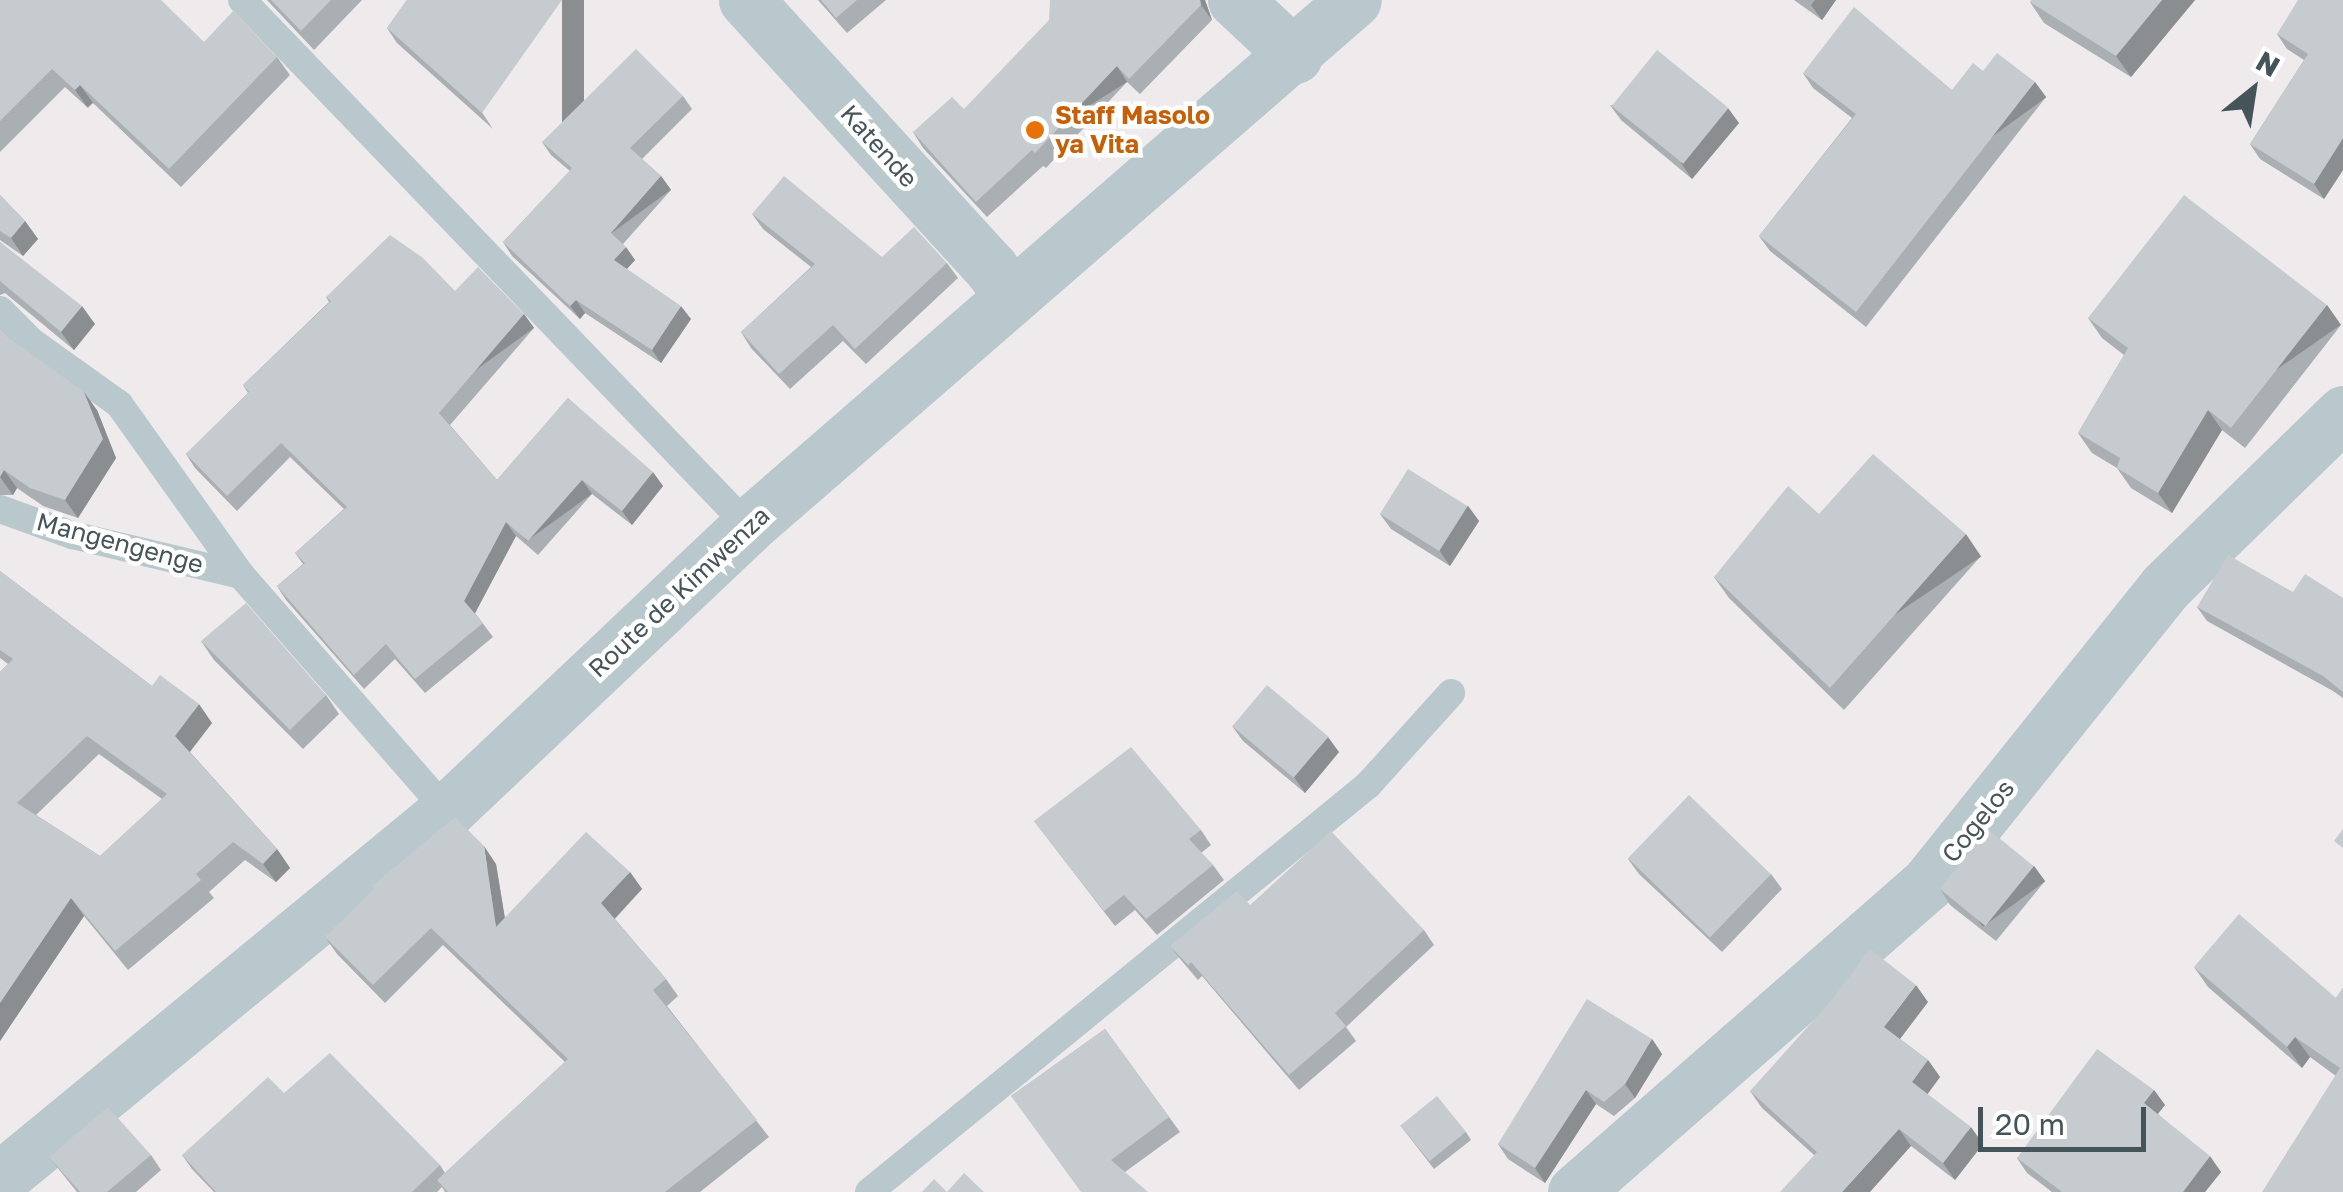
<!DOCTYPE html>
<html>
<head>
<meta charset="utf-8">
<style>
  body { margin:0 }
  #map { position:relative; width:2343px; height:1192px; overflow:hidden; background:#efebec; font-family:"Golos Text",sans-serif }
  div>[style] { position:absolute }
  .service>* { height:28px; margin:-14px; padding:0 14px; transform-origin:14px; border-radius:14px; background:#b9c8cc }
  .minor>* { height:55px; margin:-27.5px; padding:0 27.5px; transform-origin:27.5px; border-radius:27.5px; background:#b9c8cc }
  .tertiary>* { height:55px; margin:-27.5px; padding:0 27.5px; transform-origin:27.5px; border-radius:27.5px; background:#b9c8cc }
  .wall>* { inset:0; background:#a9afb2 }
  .shaded-wall>* { inset:0; background:#8a8e91; transform-origin:0 0 }
  .building>* { inset:0; background:#c5cbcf; transform-origin:0 0 }
  .dots>* { width:28px; height:28px; translate:-50% -50%; box-sizing:border-box; border:5px solid #fff; border-radius:50% }
  span { translate:-50% -50%; white-space:nowrap; text-align:center; line-height:1.15; -webkit-text-stroke:9px #fff; paint-order:stroke }
  .food-label { font-size:25px; color:#c56008; font-weight:700 }
  .left { translate:0 -50%; text-align:left }
  .street-label { font-size:25px; color:#445459 }
  .north { position:absolute; left:2203px; top:40px; width:100px; height:100px; -webkit-text-stroke:8px #fff; paint-order:stroke; rotate:30deg; font-size:28px; font-weight:700; line-height:40px; text-align:center; color:#445459 }
  .north::after { content:''; display:block; margin:auto; width:35px; height:45px; background:#445459; clip-path:polygon(50% 0,100% 100%,50% 72%,0 100%) }
  .scale { position:absolute; left:1978px; top:1107px; width:168px; height:45px; box-sizing:border-box; border:5px solid #445459; border-top:0; padding-left:12px; font-size:30px; line-height:35px; white-space:nowrap; color:#445459; -webkit-text-stroke:8px #fff; paint-order:stroke }
</style>
</head>
<body>
<div id="map">
  <div class="service">
    <i style="left:242px;top:0;width:730px;rotate:46.11deg"></i>
    <i style="left:0;top:310px;width:45px;rotate:45deg"></i>
    <i style="left:32px;top:342px;width:107px;rotate:35.5deg"></i>
    <i style="left:119px;top:404px;width:210px;rotate:54.5deg"></i>
    <i style="left:241px;top:575px;width:313px;rotate:48.9deg"></i>
    <i style="left:0;top:509px;width:77px;rotate:19.9deg"></i>
    <i style="left:72px;top:535px;width:174px;rotate:13.3deg"></i>
    <i style="left:869px;top:1192px;width:644px;rotate:-39.2deg"></i>
    <i style="left:1368px;top:785px;width:124px;rotate:-47.9deg"></i>
  </div>
  <div class="minor">
    <i style="left:746px;top:0;width:363px;rotate:47.6deg"></i>
    <i style="left:991px;top:268px;width:33px;rotate:55deg"></i>
    <i style="left:1235px;top:0;width:82px;rotate:43deg"></i>
    <i style="left:1575px;top:1192px;width:469px;rotate:-41.2deg"></i>
    <i style="left:1928px;top:883px;width:379px;rotate:-51.3deg"></i>
    <i style="left:2165px;top:587px;width:249px;rotate:-44.3deg"></i>
  </div>
  <div class="tertiary">
    <i style="left:0;top:1179px;width:579px;rotate:-39.46deg"></i>
    <i style="left:447px;top:811px;width:415px;rotate:-43.4deg"></i>
    <i style="left:748px;top:526px;width:802px;rotate:-40.96deg"></i>
  </div>
  <div class="wall">
    <i style="clip-path:polygon(0 0,277px 57px,290px 75px,181px 187px,93px 103px,88px 108px,65px 87px,0 152px)"></i>
    <i style="clip-path:polygon(267px 0,362px 0,314px 50px)"></i>
    <i style="clip-path:polygon(407px 0,493px 129px,397px 43px,387px 28px)"></i>
    <i style="clip-path:polygon(818px 0,886px 0,847px 33px)"></i>
    <i style="clip-path:polygon(1205px 0,1212px 20px,1140px 94px,1127px 82px,1046px 168px,1043px 166px,987px 217px,923px 148px,913px 132px)"></i>
    <i style="clip-path:polygon(1794px 0,1836px 0,1822px 20px)"></i>
    <i style="clip-path:polygon(2195px 0,2131px 77px,2044px 23px,2030px 2px)"></i>
    <i style="clip-path:polygon(2343px 0,2343px 170px,2324px 199px,2260px 159px,2250px 144px,2304px 60px,2287px 49px,2277px 34px)"></i>
    <i style="clip-path:polygon(1983px 71px,2035px 82px,2046px 97px,1866px 327px,1770px 251px,1759px 236px,1852px 118px,1813px 88px,1803px 73px,1952px 90px)"></i>
    <i style="clip-path:polygon(683px 96px,692px 109px,642px 159px,661px 176px,671px 190px,623px 244px,635px 260px,627px 269px,691px 319px,661px 363px,585px 313px,580px 319px,512px 256px,503px 242px,570px 171px,551px 155px,542px 142px)"></i>
    <i style="clip-path:polygon(1610px 105px,1739px 123px,1692px 179px,1621px 120px)"></i>
    <i style="clip-path:polygon(0 195px,25px 221px,38px 239px,23px 256px,0 240px)"></i>
    <i style="clip-path:polygon(752px 214px,882px 257px,947px 263px,958px 278px,866px 364px,843px 341px,790px 389px,751px 348px,741px 332px,811px 267px,763px 229px)"></i>
    <i style="clip-path:polygon(0 242px,95px 324px,74px 350px,5px 293px,0 295px)"></i>
    <i style="clip-path:polygon(455px 291px,524px 314px,534px 328px,450px 425px,497px 480px,568px 398px,663px 486px,632px 525px,592px 494px,538px 555px,516px 536px,475px 613px,493px 637px,425px 693px,395px 659px,364px 689px,286px 600px,277px 586px,303px 564px,295px 553px,344px 509px,290px 457px,237px 511px,195px 468px,186px 454px,248px 393px,243px 385px,329px 302px,326px 297px)"></i>
    <i style="clip-path:polygon(2327px 305px,2341px 325px,2245px 448px,2222px 430px,2172px 513px,2131px 488px,2117px 468px,2092px 453px,2078px 433px,2124px 355px,2102px 338px,2088px 318px)"></i>
    <i style="clip-path:polygon(0 328px,9px 338px,97px 410px,116px 458px,78px 518px,43px 506px,17px 488px,13px 495px,0 495px)"></i>
    <i style="clip-path:polygon(1468px 506px,1479px 521px,1450px 566px,1391px 529px,1380px 514px)"></i>
    <i style="clip-path:polygon(1819px 514px,1981px 556px,1844px 710px,1729px 598px,1714px 577px)"></i>
    <i style="clip-path:polygon(evenodd,0 571px,152px 686px,212px 723px,190px 752px,277px 849px,290px 868px,276px 882px,245px 860px,209px 892px,214px 898px,128px 970px,84px 916px,0 1041px,0 672px,8px 664px,0 658px,0 571px,99px 754px,162px 799px,100px 856px,36px 815px,99px 754px)"></i>
    <i style="clip-path:polygon(2293px 592px,2343px 598px,2343px 698px,2333px 691px,2207px 621px,2197px 607px)"></i>
    <i style="clip-path:polygon(201px 641px,326px 695px,339px 714px,303px 749px,214px 660px)"></i>
    <i style="clip-path:polygon(1232px 726px,1339px 752px,1305px 793px,1243px 741px)"></i>
    <i style="clip-path:polygon(1034px 821px,1201px 830px,1211px 845px,1201px 853px,1213px 865px,1224px 880px,1157px 935px,1135px 910px,1115px 926px)"></i>
    <i style="clip-path:polygon(1628px 859px,1771px 874px,1782px 889px,1722px 952px,1639px 874px)"></i>
    <i style="clip-path:polygon(496px 864px,505px 918px,630px 872px,642px 889px,615px 919px,666px 979px,678px 996px,667px 1006px,769px 1137px,700px 1192px,445px 1192px,442px 1187px,437px 1192px,214px 1192px,192px 1169px,182px 1155px,284px 1093px,440px 1165px,445px 1173px,565px 1062px,443px 945px,385px 1003px,337px 954px,325px 937px)"></i>
    <i style="clip-path:polygon(2034px 866px,2045px 881px,1996px 941px,1950px 905px,1940px 889px)"></i>
    <i style="clip-path:polygon(1250px 905px,1424px 930px,1434px 945px,1346px 1027px,1356px 1041px,1299px 1090px,1202px 976px,1198px 980px,1181px 960px,1170px 946px)"></i>
    <i style="clip-path:polygon(2194px 967px,2336px 998px,2343px 988px,2343px 1192px,2336px 1076px,2310px 1057px,2302px 1068px,2208px 987px)"></i>
    <i style="clip-path:polygon(1928px 1002px,1900px 1039px,1928px 1060px,1940px 1077px,1927px 1094px,1983px 1144px,1955px 1180px,1911px 1146px,1814px 1155px,1762px 1108px,1750px 1091px)"></i>
    <i style="clip-path:polygon(1105px 1029px,1180px 1132px,1125px 1172px,1011px 1096px)"></i>
    <i style="clip-path:polygon(1652px 1039px,1662px 1054px,1635px 1098px,1614px 1116px,1596px 1104px,1545px 1183px,1508px 1159px,1498px 1144px)"></i>
    <i style="clip-path:polygon(2154px 1090px,2165px 1105px,2158px 1114px,2221px 1172px,2205px 1192px,2052px 1192px,2027px 1173px,2017px 1158px)"></i>
    <i style="clip-path:polygon(1400px 1125px,1466px 1132px,1471px 1140px,1434px 1169px)"></i>
    <i style="clip-path:polygon(151px 1155px,161px 1170px,136px 1192px,77px 1192px,49px 1157px)"></i>
  </div>
  <div class="shaded-wall">
    <i style="left:562px;top:0;width:22px;height:138px"></i>
    <i style="clip-path:polygon(1200px 0,1205px 0,1212px 20px,1201px 5px)"></i>
    <i style="clip-path:polygon(1815px 0,1836px 0,1822px 20px,1811px 5px)"></i>
    <i style="clip-path:polygon(2162px 0,2195px 0,2131px 77px,2116px 56px)"></i>
    <i style="left:1117px;top:66px;width:19px;height:120px;rotate:58deg"></i>
    <i style="left:2035px;top:82px;width:19px;height:291px;rotate:54deg"></i>
    <i style="left:80px;top:85px;width:22px;height:7px;rotate:54deg"></i>
    <i style="clip-path:polygon(1728px 108px,1739px 123px,1692px 179px,1681px 163px)"></i>
    <i style="clip-path:polygon(2343px 138px,2343px 170px,2324px 199px,2314px 184px)"></i>
    <i style="left:661px;top:176px;width:17px;height:76px;rotate:54deg"></i>
    <i style="clip-path:polygon(25px 221px,38px 239px,23px 256px,11px 238px)"></i>
    <i style="clip-path:polygon(626px 247px,635px 260px,623px 273px,614px 260px)"></i>
    <i style="clip-path:polygon(576px 300px,585px 313px,580px 319px,570px 306px)"></i>
    <i style="left:2327px;top:305px;width:24px;height:156px;rotate:55deg"></i>
    <i style="clip-path:polygon(82px 306px,95px 324px,74px 350px,61px 332px)"></i>
    <i style="clip-path:polygon(681px 306px,691px 319px,661px 363px,652px 350px)"></i>
    <i style="left:524px;top:314px;width:17px;height:130px;rotate:54deg"></i>
    <i style="clip-path:polygon(84px 392px,97px 410px,116px 458px,78px 518px,65px 500px)"></i>
    <i style="clip-path:polygon(2208px 410px,2222px 430px,2172px 513px,2158px 493px)"></i>
    <i style="clip-path:polygon(4px 470px,17px 488px,13px 495px,0 477px)"></i>
    <i style="clip-path:polygon(653px 472px,663px 486px,632px 525px,622px 511px)"></i>
    <i style="left:582px;top:480px;width:17px;height:81px;rotate:54deg"></i>
    <i style="clip-path:polygon(1468px 506px,1479px 521px,1450px 566px,1439px 550px)"></i>
    <i style="clip-path:polygon(506px 522px,516px 536px,474px 615px,464px 601px)"></i>
    <i style="left:1966px;top:534px;width:27px;height:205px;rotate:56deg"></i>
    <i style="clip-path:polygon(199px 704px,212px 723px,188px 754px,175px 736px)"></i>
    <i style="clip-path:polygon(1328px 737px,1339px 752px,1305px 793px,1294px 777px)"></i>
    <i style="clip-path:polygon(484px 846px,496px 864px,509px 944px,496px 927px)"></i>
    <i style="clip-path:polygon(277px 849px,290px 868px,276px 882px,263px 864px)"></i>
    <i style="left:2034px;top:866px;width:19px;height:77px;rotate:54deg"></i>
    <i style="clip-path:polygon(630px 872px,642px 889px,613px 920px,601px 903px)"></i>
    <i style="clip-path:polygon(71px 898px,84px 916px,0 1041px,0 1003px)"></i>
    <i style="clip-path:polygon(1916px 985px,1928px 1002px,1896px 1044px,1884px 1027px)"></i>
    <i style="clip-path:polygon(2295px 1037px,2310px 1057px,2302px 1068px,2287px 1047px)"></i>
    <i style="clip-path:polygon(1652px 1039px,1662px 1054px,1635px 1098px,1625px 1084px)"></i>
    <i style="clip-path:polygon(1928px 1060px,1940px 1077px,1924px 1099px,1912px 1082px)"></i>
    <i style="clip-path:polygon(1586px 1090px,1596px 1104px,1545px 1183px,1535px 1168px)"></i>
    <i style="clip-path:polygon(2154px 1090px,2165px 1105px,2154px 1118px,2144px 1103px)"></i>
    <i style="clip-path:polygon(1971px 1127px,1983px 1144px,1955px 1180px,1943px 1163px)"></i>
    <i style="clip-path:polygon(1899px 1129px,1911px 1146px,1870px 1192px,1842px 1192px)"></i>
    <i style="clip-path:polygon(2210px 1156px,2221px 1172px,2205px 1192px,2183px 1192px)"></i>
  </div>
  <div class="building">
    <i style="clip-path:polygon(0 0,161px 0,204px 42px,233px 11px,277px 57px,169px 169px,80px 85px,75px 90px,52px 69px,0 121px)"></i>
    <i style="clip-path:polygon(271px 0,331px 0,301px 31px)"></i>
    <i style="clip-path:polygon(407px 0,562px 0,482px 113px,387px 28px)"></i>
    <i style="clip-path:polygon(821px 0,857px 0,836px 18px)"></i>
    <i style="clip-path:polygon(1050px 0,1200px 0,1201px 5px,1129px 79px,1117px 66px,1035px 153px,1032px 150px,976px 202px,913px 132px,952px 97px,964px 109px,1049px 20px)"></i>
    <i style="clip-path:polygon(2031px 0,2162px 0,2116px 56px,2030px 2px)"></i>
    <i style="clip-path:polygon(2298px 0,2343px 0,2343px 138px,2314px 184px,2250px 144px,2308px 54px,2277px 34px)"></i>
    <i style="clip-path:polygon(1854px 7px,1952px 90px,1973px 63px,1983px 71px,1997px 53px,2035px 82px,1856px 312px,1759px 236px,1856px 114px,1803px 73px)"></i>
    <i style="clip-path:polygon(636px 49px,683px 96px,630px 148px,661px 176px,611px 233px,626px 247px,614px 260px,681px 306px,652px 350px,576px 300px,570px 306px,503px 242px,572px 168px,542px 142px)"></i>
    <i style="left:1657px;top:50px;width:92px;height:72px;rotate:39deg"></i>
    <i style="clip-path:polygon(784px 176px,882px 257px,914px 227px,947px 263px,855px 349px,833px 325px,779px 374px,741px 332px,815px 264px,752px 214px)"></i>
    <i style="clip-path:polygon(0 195px,25px 221px,11px 238px,0 231px)"></i>
    <i style="clip-path:polygon(2184px 195px,2327px 305px,2231px 428px,2208px 410px,2158px 493px,2117px 468px,2120px 458px,2078px 433px,2128px 348px,2088px 318px)"></i>
    <i style="clip-path:polygon(390px 235px,423px 258px,455px 291px,478px 267px,524px 314px,439px 413px,497px 480px,568px 398px,653px 472px,622px 511px,582px 480px,528px 541px,506px 522px,464px 601px,483px 623px,415px 679px,386px 644px,354px 675px,277px 586px,305px 563px,295px 553px,347px 507px,281px 443px,227px 496px,186px 454px,249px 392px,243px 385px,331px 301px,326px 297px)"></i>
    <i style="clip-path:polygon(0 242px,82px 306px,61px 332px,0 281px)"></i>
    <i style="clip-path:polygon(0 328px,9px 338px,84px 392px,103px 439px,65px 500px,30px 488px,4px 470px,0 477px)"></i>
    <i style="clip-path:polygon(1873px 454px,1966px 534px,1830px 688px,1714px 577px,1788px 486px,1819px 514px)"></i>
    <i style="left:1408px;top:469px;width:70px;height:53px;rotate:32deg"></i>
    <i style="clip-path:polygon(2228px 555px,2293px 592px,2305px 574px,2343px 598px,2343px 692px,2323px 676px,2197px 607px)"></i>
    <i style="clip-path:polygon(evenodd,0 571px,152px 686px,160px 675px,199px 704px,175px 736px,277px 849px,263px 864px,233px 842px,196px 874px,201px 880px,115px 951px,71px 898px,0 1003px,0 672px,13px 659px,0 650px,0 571px,87px 736px,167px 794px,100px 856px,17px 803px,87px 736px)"></i>
    <i style="clip-path:polygon(246px 603px,326px 695px,290px 730px,201px 641px)"></i>
    <i style="left:1267px;top:685px;width:80px;height:54px;rotate:40deg"></i>
    <i style="clip-path:polygon(1131px 747px,1201px 830px,1189px 839px,1213px 865px,1146px 919px,1124px 895px,1104px 911px,1034px 821px)"></i>
    <i style="left:1689px;top:795px;width:114px;height:88px;rotate:44deg"></i>
    <i style="clip-path:polygon(455px 817px,484px 846px,496px 927px,586px 832px,630px 872px,601px 903px,666px 979px,653px 990px,757px 1120px,665px 1192px,448px 1192px,437px 1180px,568px 1059px,431px 928px,373px 985px,325px 937px,374px 889px,372px 886px)"></i>
    <i style="left:1988px;top:829px;width:59px;height:77px;rotate:39deg"></i>
    <i style="clip-path:polygon(2343px 829px,2343px 848px,2334px 841px)"></i>
    <i style="clip-path:polygon(1331px 831px,1424px 930px,1335px 1013px,1346px 1026px,1289px 1075px,1191px 962px,1188px 965px,1170px 946px,1237px 891px,1250px 905px)"></i>
    <i style="clip-path:polygon(2239px 914px,2336px 998px,2343px 988px,2343px 1192px,2262px 1192px,2340px 1068px,2295px 1037px,2287px 1047px,2194px 967px)"></i>
    <i style="clip-path:polygon(1870px 949px,1916px 985px,1884px 1027px,1928px 1060px,1912px 1082px,1971px 1127px,1943px 1163px,1899px 1129px,1842px 1192px,1780px 1192px,1817px 1152px,1750px 1091px,1830px 1002px)"></i>
    <i style="clip-path:polygon(1587px 999px,1652px 1039px,1625px 1084px,1604px 1102px,1586px 1090px,1535px 1168px,1498px 1144px)"></i>
    <i style="clip-path:polygon(1105px 1029px,1169px 1117px,1111px 1160px,1148px 1192px,1081px 1192px,1011px 1096px)"></i>
    <i style="clip-path:polygon(2097px 1049px,2154px 1090px,2144px 1103px,2210px 1156px,2183px 1192px,2062px 1192px,2017px 1158px)"></i>
    <i style="clip-path:polygon(330px 1053px,440px 1165px,412px 1192px,216px 1192px,182px 1155px,268px 1077px,284px 1093px)"></i>
    <i style="left:1437px;top:1096px;width:46px;height:47px;rotate:51deg"></i>
    <i style="clip-path:polygon(108px 1107px,151px 1155px,107px 1192px,80px 1192px,49px 1157px)"></i>
    <i style="clip-path:polygon(964px 1173px,984px 1192px,922px 1192px,934px 1179px,947px 1192px)"></i>
  </div>
  <div class="dots">
    <i style="left:1035px;top:130px;background:#e8710a"></i>
  </div>
  <div class="food-label">
    <span class="left" style="left:1055px;top:130px">Staff Masolo<br>ya Vita</span>
  </div>
  <div class="street-label">
    <span style="left:879px;top:146px;rotate:48deg">Katende</span>
    <span style="left:120px;top:543px;rotate:15deg">Mangengenge</span>
    <span style="left:679px;top:592px;rotate:-43deg">Route de Kimwenza</span>
    <span style="left:1978px;top:821px;rotate:-51deg">Cogelos</span>
  </div>
  <div class="north">N</div>
  <div class="scale">20 m</div>
</div>
</body>
</html>
